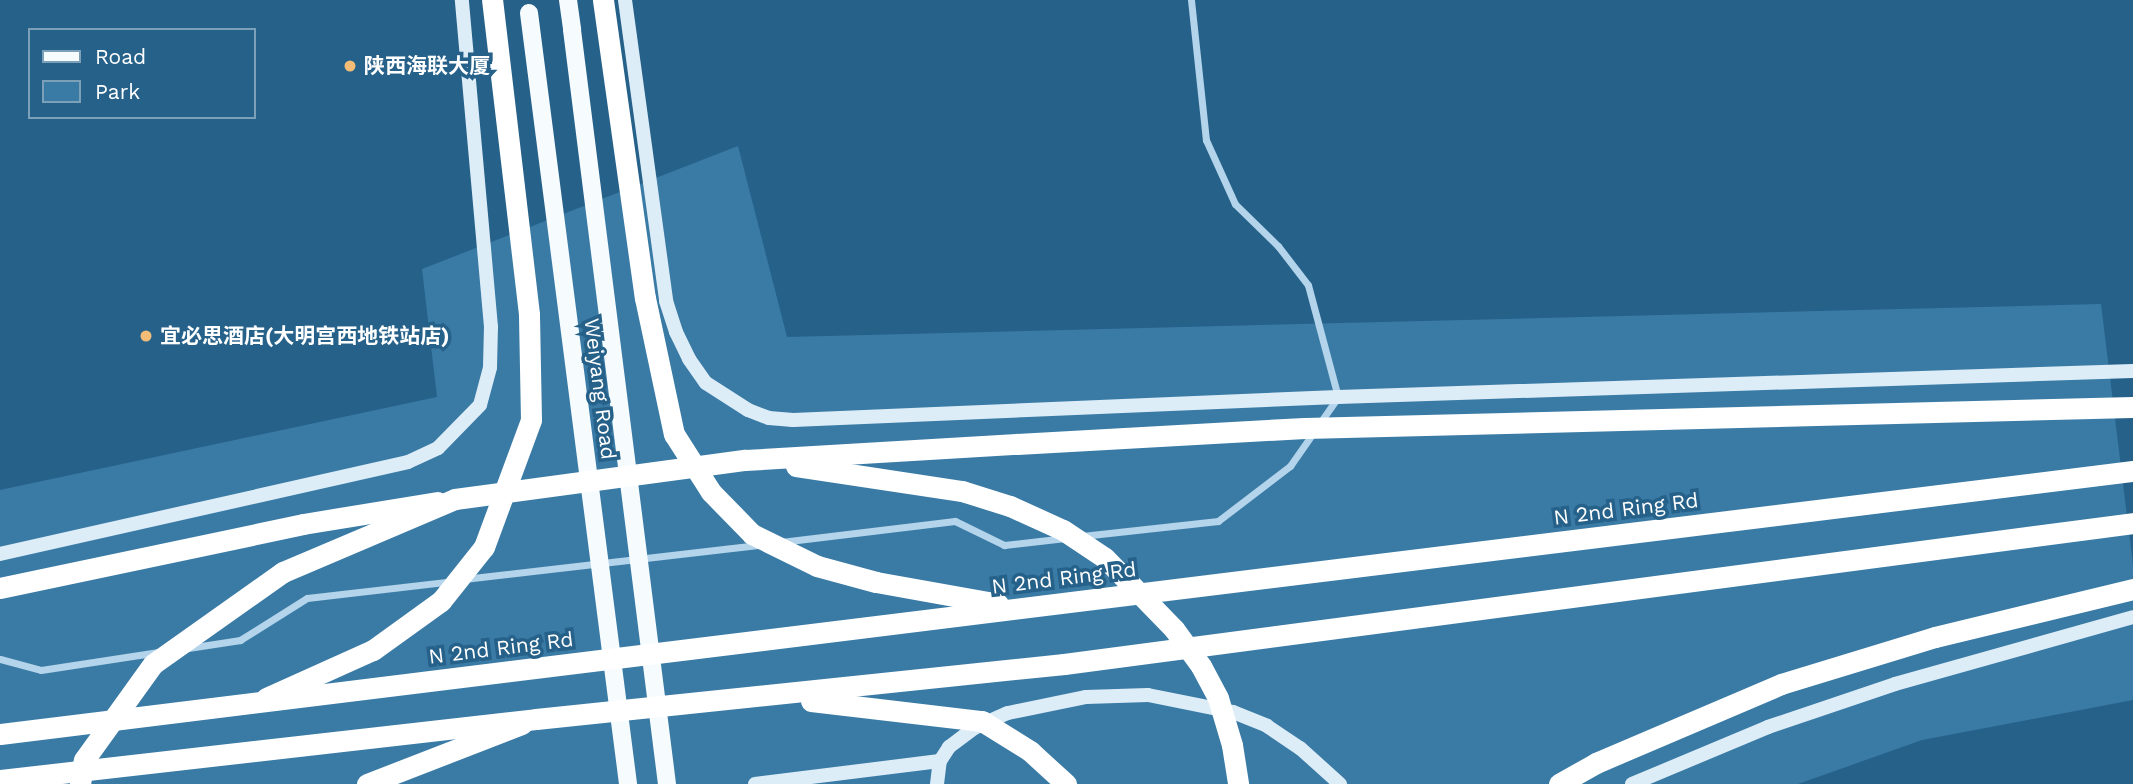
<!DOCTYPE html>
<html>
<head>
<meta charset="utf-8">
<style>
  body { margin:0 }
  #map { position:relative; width:2133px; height:784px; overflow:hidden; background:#26618a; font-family:"Work Sans","Noto Sans SC",sans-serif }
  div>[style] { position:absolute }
  .green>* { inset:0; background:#3a7ba6 }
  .street>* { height:7px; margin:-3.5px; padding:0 3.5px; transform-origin:3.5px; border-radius:3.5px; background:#b3d4ea }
  .secondary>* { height:14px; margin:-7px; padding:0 7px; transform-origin:7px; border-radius:7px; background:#ddedf8 }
  .primary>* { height:18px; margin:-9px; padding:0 9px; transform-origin:9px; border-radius:9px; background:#f6fbfe }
  .highway>* { height:21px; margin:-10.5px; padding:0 10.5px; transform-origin:10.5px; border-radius:10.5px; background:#fff }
  .primary-bridge>* { height:18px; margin:-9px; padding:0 9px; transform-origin:9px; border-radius:9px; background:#f6fbfe }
  .highway-bridge>* { height:21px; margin:-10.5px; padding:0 10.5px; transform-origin:10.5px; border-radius:10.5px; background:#fff }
  .dots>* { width:19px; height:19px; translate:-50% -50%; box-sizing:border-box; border:4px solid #26618a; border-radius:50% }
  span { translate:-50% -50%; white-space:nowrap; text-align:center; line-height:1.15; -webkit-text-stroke:7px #26618a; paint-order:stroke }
  .poi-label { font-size:21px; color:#fff; font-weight:700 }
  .left { translate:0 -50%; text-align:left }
  .street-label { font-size:21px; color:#fff }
  .legend { position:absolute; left:28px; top:28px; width:228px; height:91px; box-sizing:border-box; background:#26618a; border:2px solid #7da0b9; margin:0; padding:9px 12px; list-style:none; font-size:21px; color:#fff }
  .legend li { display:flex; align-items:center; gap:14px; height:35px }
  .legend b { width:35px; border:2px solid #7da0b9 }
</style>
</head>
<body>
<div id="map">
  <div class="green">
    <i style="clip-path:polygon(738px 146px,787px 337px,2101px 304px,2133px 565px,2133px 700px,1922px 740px,1798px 784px,0 784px,0 490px,437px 397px,422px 269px)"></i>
  </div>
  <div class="street">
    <i style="left:1191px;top:0;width:141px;rotate:83.9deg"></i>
    <i style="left:1206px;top:140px;width:70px;rotate:65.6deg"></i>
    <i style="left:1235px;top:204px;width:60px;rotate:44.3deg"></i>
    <i style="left:1278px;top:246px;width:49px;rotate:52.4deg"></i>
    <i style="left:1308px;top:285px;width:116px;rotate:75deg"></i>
    <i style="left:1338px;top:397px;width:32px;rotate:125deg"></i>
    <i style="left:1082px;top:536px;width:137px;rotate:-6.3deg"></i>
    <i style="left:1218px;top:521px;width:91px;rotate:-37.4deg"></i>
    <i style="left:1290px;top:466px;width:40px;rotate:-55.1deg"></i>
    <i style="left:781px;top:542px;width:175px;rotate:-6.9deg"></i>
    <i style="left:955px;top:521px;width:55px;rotate:26.1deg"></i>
    <i style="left:1004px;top:545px;width:62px;rotate:-6.4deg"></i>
    <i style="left:464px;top:579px;width:296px;rotate:-6.6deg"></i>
    <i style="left:188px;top:648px;width:53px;rotate:-8.7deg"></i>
    <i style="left:240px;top:640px;width:79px;rotate:-32.1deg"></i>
    <i style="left:307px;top:598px;width:147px;rotate:-6.6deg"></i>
    <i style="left:0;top:659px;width:42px;rotate:15deg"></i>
    <i style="left:41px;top:670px;width:119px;rotate:-8.7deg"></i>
  </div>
  <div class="secondary">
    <i style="left:625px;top:0;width:304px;rotate:82.2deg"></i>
    <i style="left:666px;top:301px;width:33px;rotate:72deg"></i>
    <i style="left:676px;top:332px;width:30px;rotate:64deg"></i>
    <i style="left:689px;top:359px;width:29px;rotate:55deg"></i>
    <i style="left:706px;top:383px;width:50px;rotate:32.7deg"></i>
    <i style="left:748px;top:410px;width:22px;rotate:21deg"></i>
    <i style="left:769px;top:418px;width:24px;rotate:5deg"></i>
    <i style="left:793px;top:420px;width:545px;rotate:-2.42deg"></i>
    <i style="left:1338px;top:397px;width:795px;rotate:-1.87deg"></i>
    <i style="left:0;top:554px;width:418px;rotate:-12.7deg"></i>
    <i style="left:408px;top:462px;width:33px;rotate:-25deg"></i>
    <i style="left:438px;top:448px;width:60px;rotate:-45.7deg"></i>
    <i style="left:480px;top:405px;width:39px;rotate:-75deg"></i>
    <i style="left:490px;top:367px;width:40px;rotate:-88.6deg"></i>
    <i style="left:491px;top:327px;width:328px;rotate:-95.1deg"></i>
    <i style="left:755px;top:784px;width:186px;rotate:-7.1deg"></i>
    <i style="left:937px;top:784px;width:23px;rotate:-83deg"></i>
    <i style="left:940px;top:761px;width:17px;rotate:-57deg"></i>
    <i style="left:949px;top:747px;width:31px;rotate:-37deg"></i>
    <i style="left:974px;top:728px;width:37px;rotate:-24deg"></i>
    <i style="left:1008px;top:713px;width:80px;rotate:-11.6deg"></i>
    <i style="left:1086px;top:697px;width:62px;rotate:-1.8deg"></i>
    <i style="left:1148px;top:695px;width:87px;rotate:11.3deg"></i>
    <i style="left:1233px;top:712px;width:37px;rotate:22deg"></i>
    <i style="left:1267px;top:726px;width:40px;rotate:34deg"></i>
    <i style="left:1300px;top:748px;width:54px;rotate:42deg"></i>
    <i style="left:1632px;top:784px;width:147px;rotate:-22.7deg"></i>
    <i style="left:1768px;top:727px;width:134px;rotate:-18.7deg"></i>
    <i style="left:1895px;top:684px;width:247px;rotate:-15.7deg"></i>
  </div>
  <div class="primary">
    <i style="left:568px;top:0;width:30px;rotate:82deg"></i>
  </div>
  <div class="highway">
    <i style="left:603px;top:0;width:301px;rotate:82deg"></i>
    <i style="left:645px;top:298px;width:139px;rotate:78deg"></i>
    <i style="left:674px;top:434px;width:69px;rotate:57.5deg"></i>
    <i style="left:711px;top:492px;width:59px;rotate:45.7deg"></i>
    <i style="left:0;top:588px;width:310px;rotate:-11.9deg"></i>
    <i style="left:303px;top:524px;width:136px;rotate:-9.3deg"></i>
    <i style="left:266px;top:698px;width:117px;rotate:-24.2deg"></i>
    <i style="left:373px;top:650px;width:84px;rotate:-35.8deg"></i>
    <i style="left:367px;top:784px;width:166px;rotate:-21.2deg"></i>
    <i style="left:1559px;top:784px;width:43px;rotate:-29.6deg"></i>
    <i style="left:1596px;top:763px;width:201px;rotate:-23.1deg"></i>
    <i style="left:1781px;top:684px;width:161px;rotate:-17deg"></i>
    <i style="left:1935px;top:637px;width:204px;rotate:-13.6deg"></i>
  </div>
  <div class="primary-bridge">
    <i style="left:529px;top:13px;width:777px;rotate:82.68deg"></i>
    <i style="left:572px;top:30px;width:760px;rotate:82.82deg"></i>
  </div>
  <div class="highway-bridge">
    <i style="left:796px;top:466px;width:168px;rotate:8.6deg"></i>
    <i style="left:962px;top:491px;width:50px;rotate:17.4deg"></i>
    <i style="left:1010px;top:506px;width:58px;rotate:24.4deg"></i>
    <i style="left:1063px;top:530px;width:50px;rotate:33.7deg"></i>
    <i style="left:1105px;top:558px;width:99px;rotate:45.8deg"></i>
    <i style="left:1174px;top:629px;width:46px;rotate:53.9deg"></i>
    <i style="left:1201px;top:666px;width:36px;rotate:62deg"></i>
    <i style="left:1218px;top:698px;width:49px;rotate:73.4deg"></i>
    <i style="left:1232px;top:745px;width:39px;rotate:81deg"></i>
    <i style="left:752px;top:534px;width:72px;rotate:26.2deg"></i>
    <i style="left:817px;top:566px;width:61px;rotate:15.2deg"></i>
    <i style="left:876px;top:582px;width:124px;rotate:10.2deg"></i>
    <i style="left:441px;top:601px;width:69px;rotate:-51.5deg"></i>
    <i style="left:484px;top:547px;width:135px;rotate:-69.7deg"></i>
    <i style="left:531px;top:420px;width:106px;rotate:-91.1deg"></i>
    <i style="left:529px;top:314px;width:316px;rotate:-96.7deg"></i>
    <i style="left:811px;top:701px;width:172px;rotate:6.7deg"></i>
    <i style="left:982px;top:721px;width:57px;rotate:32deg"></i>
    <i style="left:1030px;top:751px;width:49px;rotate:42.5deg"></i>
    <i style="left:0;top:734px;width:2149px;rotate:-7.03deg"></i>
    <i style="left:0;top:780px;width:539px;rotate:-6.49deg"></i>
    <i style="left:536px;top:719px;width:531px;rotate:-5.95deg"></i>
    <i style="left:1064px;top:664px;width:1078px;rotate:-7.51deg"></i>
    <i style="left:80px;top:784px;width:24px;rotate:-81deg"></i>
    <i style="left:84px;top:760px;width:118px;rotate:-54.3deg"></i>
    <i style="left:153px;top:664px;width:159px;rotate:-35.3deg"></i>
    <i style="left:283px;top:572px;width:187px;rotate:-23deg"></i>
    <i style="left:455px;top:499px;width:293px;rotate:-7.7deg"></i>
    <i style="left:745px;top:460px;width:272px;rotate:-3.4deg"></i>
    <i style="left:1017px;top:444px;width:288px;rotate:-3.2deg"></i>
    <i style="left:1305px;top:428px;width:828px;rotate:-1.45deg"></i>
  </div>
  <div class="dots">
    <i style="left:350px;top:66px;background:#f3bd77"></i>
    <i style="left:146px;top:336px;background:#f3bd77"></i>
  </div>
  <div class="poi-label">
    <span class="left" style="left:364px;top:66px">陕西海联大厦</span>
    <span class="left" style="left:160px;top:336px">宜必思酒店(大明宫西地铁站店)</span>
  </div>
  <div class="street-label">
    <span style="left:600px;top:389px;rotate:83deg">Weiyang Road</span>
    <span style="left:1626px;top:509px;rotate:-7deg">N 2nd Ring Rd</span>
    <span style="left:1064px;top:578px;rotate:-7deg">N 2nd Ring Rd</span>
    <span style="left:501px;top:648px;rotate:-7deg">N 2nd Ring Rd</span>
  </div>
  <ul class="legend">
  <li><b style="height:9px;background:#f6fbfe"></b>Road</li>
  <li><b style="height:19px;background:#3a7ba6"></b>Park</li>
  </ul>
</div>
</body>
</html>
